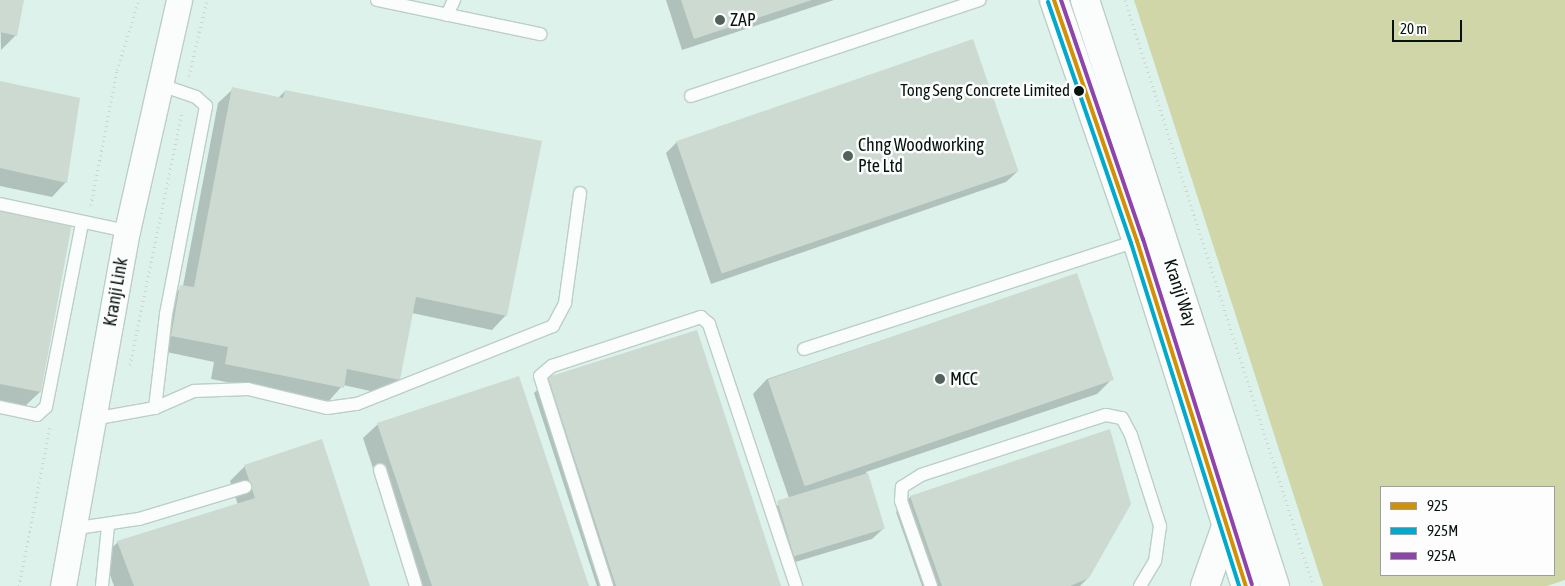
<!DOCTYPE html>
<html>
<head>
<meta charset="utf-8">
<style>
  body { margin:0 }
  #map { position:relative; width:1565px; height:586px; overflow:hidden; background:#dcf2ea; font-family:"Asap Condensed",sans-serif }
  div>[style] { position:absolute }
  .green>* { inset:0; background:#d0d6a8 }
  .shadow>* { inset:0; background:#0003 }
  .building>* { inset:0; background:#cddad2; transform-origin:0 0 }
  .path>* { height:3px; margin-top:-1.5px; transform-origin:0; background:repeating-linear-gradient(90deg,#cdd3d1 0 1px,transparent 0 5px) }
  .roads { filter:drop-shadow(1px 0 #bccec8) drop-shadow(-1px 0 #bccec8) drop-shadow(0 1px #bccec8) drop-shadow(0 -1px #bccec8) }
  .service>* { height:12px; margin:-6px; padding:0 6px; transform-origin:6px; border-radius:6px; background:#fafdfc }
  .minor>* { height:25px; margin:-12.5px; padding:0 12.5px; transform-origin:12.5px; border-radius:12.5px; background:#fafdfc }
  .primary>* { height:28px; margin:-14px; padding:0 14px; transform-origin:14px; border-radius:14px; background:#fafdfc }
  .bus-1>* { height:4px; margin:-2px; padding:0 2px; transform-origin:2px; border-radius:2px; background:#d39002 }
  .bus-2>* { height:4px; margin:-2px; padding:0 2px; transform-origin:2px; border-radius:2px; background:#00a9ce }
  .bus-3>* { height:4px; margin:-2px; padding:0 2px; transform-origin:2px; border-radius:2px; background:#8e44ad }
  .dots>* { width:14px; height:14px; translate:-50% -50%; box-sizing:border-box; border:2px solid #fdfdfd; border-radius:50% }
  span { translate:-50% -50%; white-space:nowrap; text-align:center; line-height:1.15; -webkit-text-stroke:5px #fdfdfd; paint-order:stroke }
  .bus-label { font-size:17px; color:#061410 }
  .right { translate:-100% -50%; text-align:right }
  .poi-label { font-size:18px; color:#061410 }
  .left { translate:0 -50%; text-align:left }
  .street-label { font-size:18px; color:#061410 }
  .legend { position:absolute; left:1380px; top:486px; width:175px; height:90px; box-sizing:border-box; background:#fdfdfd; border:1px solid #9aa09e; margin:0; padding:6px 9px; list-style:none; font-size:15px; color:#061410 }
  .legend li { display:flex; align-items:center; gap:10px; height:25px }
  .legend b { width:25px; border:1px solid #9aa09e }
  .scale { position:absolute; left:1392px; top:20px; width:70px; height:22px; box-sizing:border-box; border:2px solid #061410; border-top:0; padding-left:6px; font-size:15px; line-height:18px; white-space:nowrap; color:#061410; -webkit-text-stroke:4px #fdfdfd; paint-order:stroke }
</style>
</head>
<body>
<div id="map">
  <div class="green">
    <i style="clip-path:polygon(evenodd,1134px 0,1565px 0,1565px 580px,1547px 586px,1323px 586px,1134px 0,1381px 487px,1554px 487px,1554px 575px,1381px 575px,1381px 487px)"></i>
  </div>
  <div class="shadow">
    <i style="clip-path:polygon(0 0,23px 0,16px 35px,1px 50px)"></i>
    <i style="clip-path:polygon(666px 0,834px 0,682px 50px)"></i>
    <i style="clip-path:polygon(0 82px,66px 182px,52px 197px,0 186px)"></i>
    <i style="clip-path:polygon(233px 89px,278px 98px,285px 91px,506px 315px,492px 330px,412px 313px,399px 379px,384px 394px,343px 385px,328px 402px,211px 379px,214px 362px,157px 350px,166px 301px,183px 286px,218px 103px)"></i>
    <i style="clip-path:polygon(677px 142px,1018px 171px,1006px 182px,711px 284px,666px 153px)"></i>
    <i style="clip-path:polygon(0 211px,40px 392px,25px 406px,0 401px)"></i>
    <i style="clip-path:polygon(1076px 275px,1112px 379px,1097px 394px,866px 472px,884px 528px,872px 539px,782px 566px,766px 513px,789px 498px,753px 394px,767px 379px)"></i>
    <i style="clip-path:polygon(549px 379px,780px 586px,597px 586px,534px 393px)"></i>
    <i style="clip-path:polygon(378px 424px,588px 586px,412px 586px,363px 438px)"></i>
    <i style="clip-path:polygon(1109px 431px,1088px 578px,1080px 586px,922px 586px,896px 512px,910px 497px)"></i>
    <i style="clip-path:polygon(245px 466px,368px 586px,114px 586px,103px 556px,118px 542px,238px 505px,230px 481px)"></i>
  </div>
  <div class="building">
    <i style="clip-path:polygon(0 0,24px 0,17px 36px,0 32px)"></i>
    <i style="clip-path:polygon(681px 0,812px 0,694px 39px)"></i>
    <i style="left:973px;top:39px;width:140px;height:314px;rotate:71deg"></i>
    <i style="clip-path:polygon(0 81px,80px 98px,67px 183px,0 168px)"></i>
    <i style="clip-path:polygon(232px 87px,283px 98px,285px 90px,542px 141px,507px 316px,416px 297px,400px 380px,347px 369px,344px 388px,225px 364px,228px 347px,171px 336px,180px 285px,194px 287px)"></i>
    <i style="clip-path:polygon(0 210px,72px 223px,41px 392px,0 384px)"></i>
    <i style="left:1077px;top:273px;width:113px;height:327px;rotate:71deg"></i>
    <i style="clip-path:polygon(697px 330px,781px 586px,616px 586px,548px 377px)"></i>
    <i style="clip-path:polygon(519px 376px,589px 586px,432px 586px,377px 423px)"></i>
    <i style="clip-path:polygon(1110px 429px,1131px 504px,1089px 578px,1070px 586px,942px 586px,910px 496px)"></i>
    <i style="clip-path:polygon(322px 439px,370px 586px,134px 586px,117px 541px,255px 498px,244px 465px)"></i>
    <i style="left:868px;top:473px;width:58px;height:95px;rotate:73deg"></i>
  </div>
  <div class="path">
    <i style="left:1125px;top:0;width:611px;rotate:72.19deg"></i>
    <i style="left:189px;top:76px;width:78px;rotate:-76.7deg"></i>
    <i style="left:91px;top:205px;width:137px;rotate:-79.1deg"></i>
    <i style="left:117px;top:70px;width:73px;rotate:-72.6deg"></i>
    <i style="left:130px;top:365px;width:259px;rotate:-78.4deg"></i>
    <i style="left:19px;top:586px;width:162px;rotate:-79deg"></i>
  </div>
  <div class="roads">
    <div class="service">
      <i style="left:377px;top:0;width:167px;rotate:11.8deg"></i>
      <i style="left:447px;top:15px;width:17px;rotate:-65deg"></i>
      <i style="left:691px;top:96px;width:304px;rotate:-18.4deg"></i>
      <i style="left:0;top:204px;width:130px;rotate:12deg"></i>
      <i style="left:804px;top:349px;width:350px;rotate:-18deg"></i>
      <i style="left:0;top:407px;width:38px;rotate:12deg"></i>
      <i style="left:37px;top:415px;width:12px;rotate:-42deg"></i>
      <i style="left:46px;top:407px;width:187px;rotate:-78.9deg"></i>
      <i style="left:155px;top:408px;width:95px;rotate:-83.3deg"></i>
      <i style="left:166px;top:314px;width:212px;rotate:-79.1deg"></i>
      <i style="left:206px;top:106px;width:13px;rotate:-138deg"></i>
      <i style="left:196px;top:97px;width:37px;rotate:-161deg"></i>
      <i style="left:93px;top:419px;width:63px;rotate:-10.1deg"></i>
      <i style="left:155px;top:408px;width:43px;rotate:-23.6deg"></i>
      <i style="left:194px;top:391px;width:54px;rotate:-2.1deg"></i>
      <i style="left:248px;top:389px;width:81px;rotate:13.5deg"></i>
      <i style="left:327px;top:408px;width:30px;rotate:-8deg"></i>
      <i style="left:357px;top:404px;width:211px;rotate:-21.7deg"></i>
      <i style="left:553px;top:326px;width:26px;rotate:-62deg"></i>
      <i style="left:565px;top:303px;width:111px;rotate:-82.2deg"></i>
      <i style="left:380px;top:470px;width:121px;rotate:72.8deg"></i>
      <i style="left:71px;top:529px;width:69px;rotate:-8.4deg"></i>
      <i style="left:139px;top:519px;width:111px;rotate:-16.8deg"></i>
      <i style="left:102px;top:586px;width:60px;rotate:-84.3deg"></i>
      <i style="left:607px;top:586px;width:220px;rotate:-107.7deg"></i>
      <i style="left:540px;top:376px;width:16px;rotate:-40deg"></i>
      <i style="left:552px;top:366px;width:157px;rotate:-18.2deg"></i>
      <i style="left:701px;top:317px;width:11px;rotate:41deg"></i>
      <i style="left:709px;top:324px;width:276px;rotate:71.6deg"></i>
      <i style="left:931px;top:586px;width:90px;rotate:-109.4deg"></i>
      <i style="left:901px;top:501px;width:14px;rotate:-86deg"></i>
      <i style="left:902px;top:487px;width:22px;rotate:-32deg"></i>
      <i style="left:921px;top:475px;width:194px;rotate:-18deg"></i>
      <i style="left:1106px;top:415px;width:16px;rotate:11deg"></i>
      <i style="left:1122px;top:418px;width:19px;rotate:62deg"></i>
      <i style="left:1131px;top:435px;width:96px;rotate:72.3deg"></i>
      <i style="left:1160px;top:526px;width:35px;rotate:98deg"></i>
      <i style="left:1155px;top:561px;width:29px;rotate:121deg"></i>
    </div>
    <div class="minor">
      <i style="left:63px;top:586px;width:361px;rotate:-79.8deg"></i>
      <i style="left:127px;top:231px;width:237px;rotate:-77.3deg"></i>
    </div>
    <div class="primary">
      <i style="left:1054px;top:0;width:255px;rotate:71deg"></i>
      <i style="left:1137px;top:241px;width:362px;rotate:72.5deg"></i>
      <i style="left:1085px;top:0;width:616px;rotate:72.04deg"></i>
      <i style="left:1205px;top:586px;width:66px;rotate:-70.5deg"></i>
    </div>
  </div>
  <div class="bus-1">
    <i style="left:1054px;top:0;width:255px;rotate:71deg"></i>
    <i style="left:1137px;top:241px;width:362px;rotate:72.5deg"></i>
  </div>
  <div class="bus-2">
    <i style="left:1048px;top:2px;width:255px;rotate:71deg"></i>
    <i style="left:1131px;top:243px;width:360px;rotate:72.5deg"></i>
  </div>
  <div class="bus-3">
    <i style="left:1061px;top:0;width:253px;rotate:71.1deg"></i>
    <i style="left:1143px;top:239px;width:362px;rotate:72.5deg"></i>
  </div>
  <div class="dots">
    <i style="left:720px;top:20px;background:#51625c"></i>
    <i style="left:1079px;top:91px;background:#061410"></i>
    <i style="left:848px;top:156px;background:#51625c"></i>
    <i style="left:940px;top:379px;background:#51625c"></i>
  </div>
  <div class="bus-label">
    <span class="right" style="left:1070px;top:91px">Tong Seng Concrete Limited</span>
  </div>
  <div class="poi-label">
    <span class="left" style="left:730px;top:20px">ZAP</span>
    <span class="left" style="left:858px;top:156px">Chng Woodworking<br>Pte Ltd</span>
    <span class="left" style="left:950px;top:379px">MCC</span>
  </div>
  <div class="street-label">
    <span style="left:116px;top:292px;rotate:-80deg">Kranji Link</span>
    <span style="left:1180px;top:293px;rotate:72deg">Kranji Way</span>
  </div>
  <ul class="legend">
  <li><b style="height:6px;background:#d39002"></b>925</li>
  <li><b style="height:6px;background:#00a9ce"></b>925M</li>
  <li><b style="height:6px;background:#8e44ad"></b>925A</li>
  </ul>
  <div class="scale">20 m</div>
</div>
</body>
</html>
